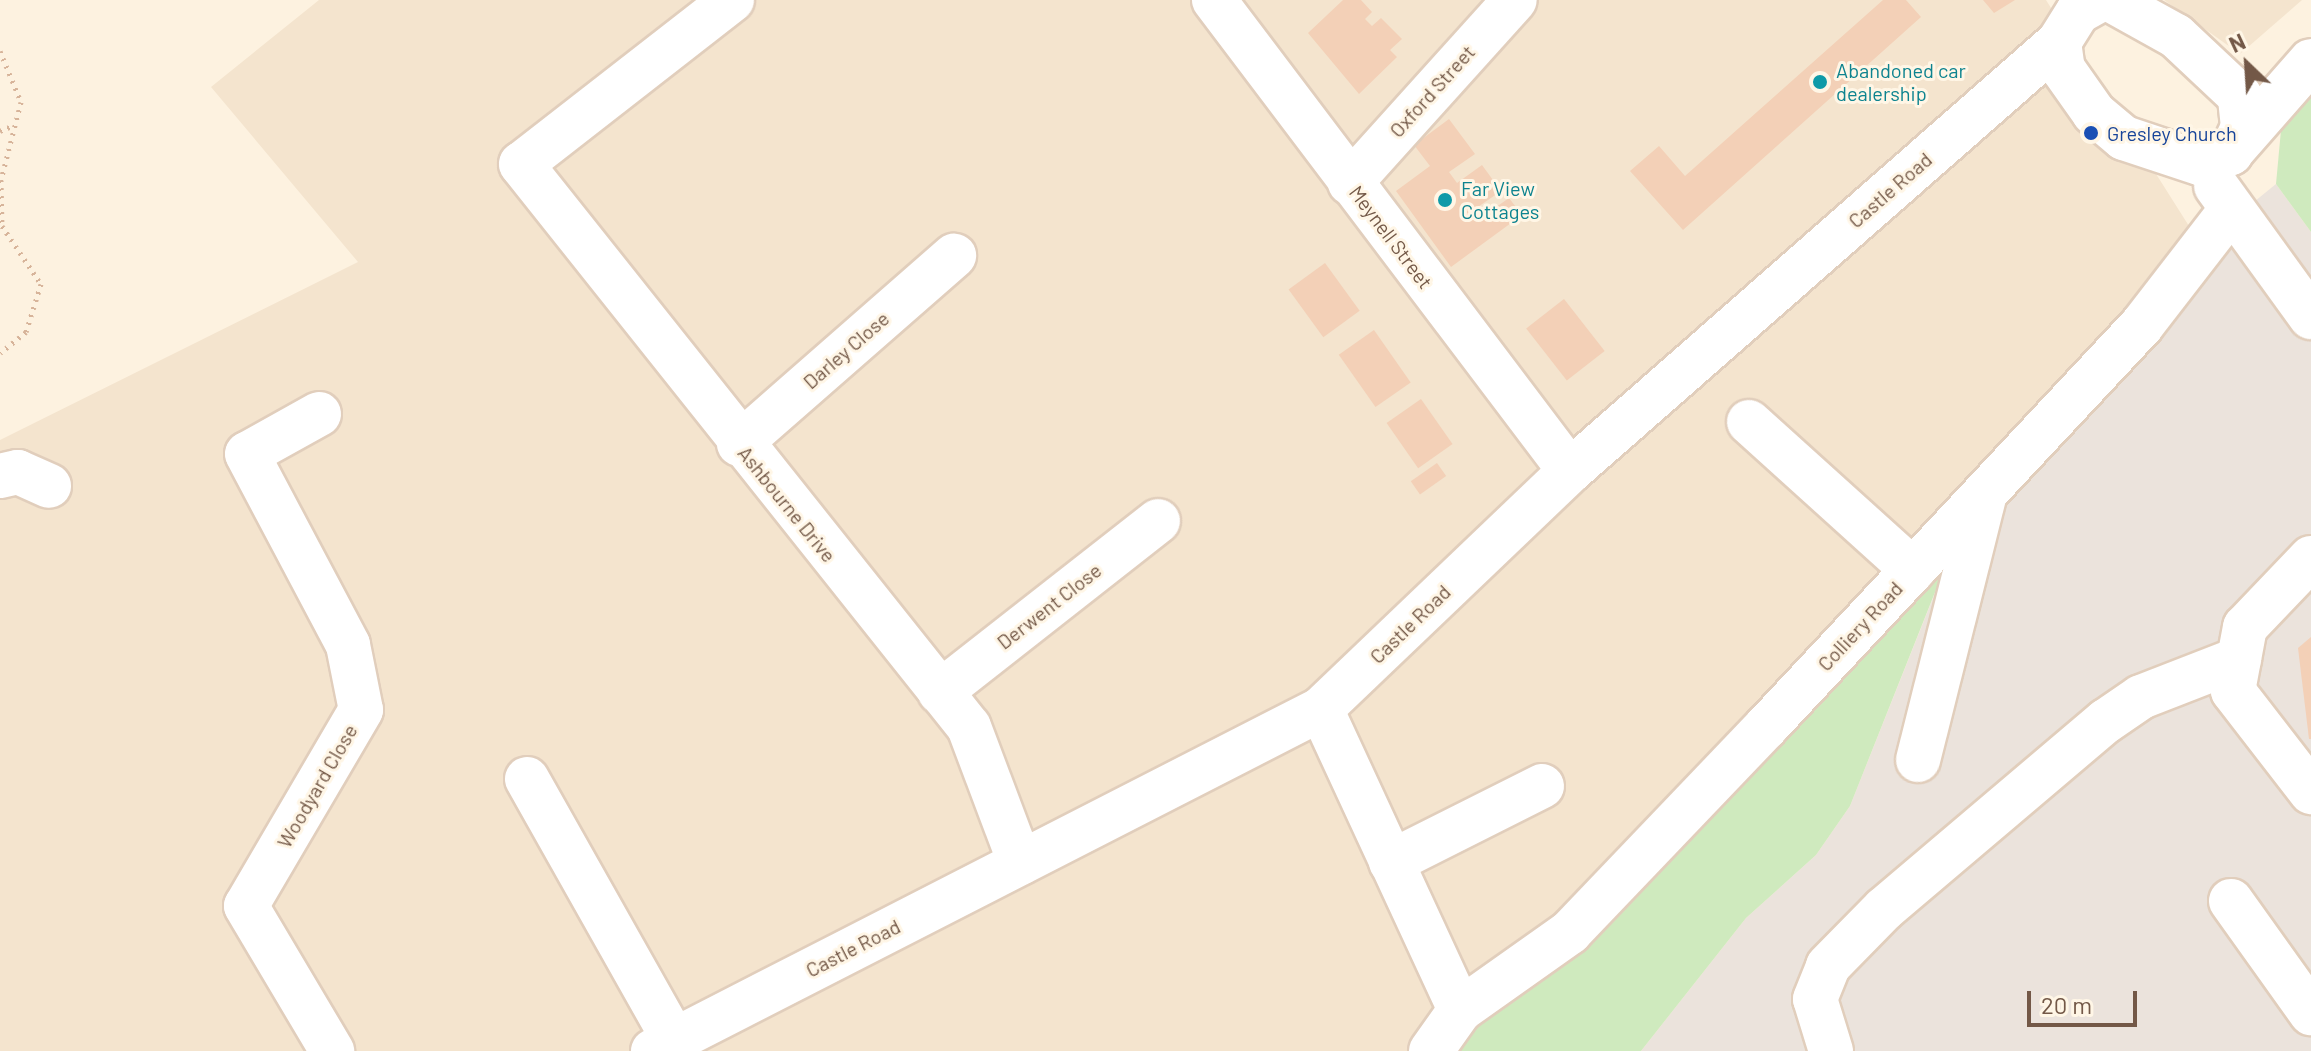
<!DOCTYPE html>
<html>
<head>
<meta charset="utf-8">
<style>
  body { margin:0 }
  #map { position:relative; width:2311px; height:1051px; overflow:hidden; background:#fdf2e0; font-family:Barlow,sans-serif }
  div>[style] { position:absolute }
  .residential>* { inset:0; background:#f4e4ce }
  .industrial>* { inset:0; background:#ebe3dc }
  .green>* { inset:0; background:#cfeabe }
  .building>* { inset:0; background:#f3d0b7; transform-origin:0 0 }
  .path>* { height:5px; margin-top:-2.5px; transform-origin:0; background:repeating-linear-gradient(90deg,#d7b49a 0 2px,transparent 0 8px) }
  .roads { filter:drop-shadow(2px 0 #e1cebc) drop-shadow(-2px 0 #e1cebc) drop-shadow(0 2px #e1cebc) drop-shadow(0 -2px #e1cebc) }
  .minor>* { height:44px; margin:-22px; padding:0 22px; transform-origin:22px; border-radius:22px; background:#fff }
  .dots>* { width:22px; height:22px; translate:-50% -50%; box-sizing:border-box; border:4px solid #fff6e6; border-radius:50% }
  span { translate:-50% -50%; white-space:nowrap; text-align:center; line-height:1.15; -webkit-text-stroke:6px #fff6e6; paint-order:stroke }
  .culture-label { font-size:20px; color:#0d838f }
  .left { translate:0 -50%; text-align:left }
  .street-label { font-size:20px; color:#735847 }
  .transit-label { font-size:20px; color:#164399 }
  .north { position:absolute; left:2207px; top:24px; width:80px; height:80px; -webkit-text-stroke:6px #fff6e6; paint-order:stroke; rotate:335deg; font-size:22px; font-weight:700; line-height:32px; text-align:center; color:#735847 }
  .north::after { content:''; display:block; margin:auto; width:28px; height:36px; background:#735847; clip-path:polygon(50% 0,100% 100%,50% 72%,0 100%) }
  .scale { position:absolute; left:2027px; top:991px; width:110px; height:36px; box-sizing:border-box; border:4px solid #735847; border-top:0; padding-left:10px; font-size:24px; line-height:28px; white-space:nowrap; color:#735847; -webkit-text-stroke:6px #fff6e6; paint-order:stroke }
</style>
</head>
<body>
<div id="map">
  <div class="residential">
    <i style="clip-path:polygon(319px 0,2046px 0,2201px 245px,1451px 1051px,0 1051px,0 440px,358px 262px,211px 87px)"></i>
    <i style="clip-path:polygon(2164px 0,2302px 0,2240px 54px)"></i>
  </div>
  <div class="industrial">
    <i style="clip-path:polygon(2276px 184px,2311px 232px,2311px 1051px,1641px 1051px,1746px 918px,1816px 855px,1850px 806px,1982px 475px,2201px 245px)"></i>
  </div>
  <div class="green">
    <i style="clip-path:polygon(2311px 97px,2311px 232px,2276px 184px,2281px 130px)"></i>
    <i style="clip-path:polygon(1951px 552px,1850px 806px,1816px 855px,1746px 918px,1641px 1051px,1451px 1051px,1470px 1021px)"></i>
  </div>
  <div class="building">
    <i style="clip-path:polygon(1343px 0,1361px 0,1372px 12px,1365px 19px,1372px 26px,1381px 18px,1402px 39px,1390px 50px,1397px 57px,1359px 94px,1308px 33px)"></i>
    <i style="clip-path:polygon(1883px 0,1906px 0,1921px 17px,1683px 230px,1630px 171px,1659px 146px,1685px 176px)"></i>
    <i style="clip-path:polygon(1983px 0,2015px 0,1994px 13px)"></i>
    <i style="clip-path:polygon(1449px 119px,1475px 154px,1449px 172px,1457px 183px,1482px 165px,1501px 191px,1475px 209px,1482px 217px,1509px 198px,1522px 215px,1451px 267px,1396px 191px,1430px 166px,1414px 145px)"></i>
    <i style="left:1325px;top:263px;width:59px;height:45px;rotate:54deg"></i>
    <i style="left:1564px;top:299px;width:66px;height:48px;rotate:52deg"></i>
    <i style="left:1374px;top:330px;width:64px;height:43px;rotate:55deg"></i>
    <i style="left:1421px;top:399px;width:55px;height:42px;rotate:55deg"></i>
    <i style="left:1437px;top:463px;width:16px;height:32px;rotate:55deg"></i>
    <i style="clip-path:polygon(2311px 637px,2311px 739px,2309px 739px,2298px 648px)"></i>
  </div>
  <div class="path">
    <i style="left:0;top:51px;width:55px;rotate:67.6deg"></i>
    <i style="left:21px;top:102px;width:81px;rotate:104.4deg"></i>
    <i style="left:1px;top:180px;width:46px;rotate:88.8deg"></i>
    <i style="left:2px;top:226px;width:70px;rotate:56.1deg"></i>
    <i style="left:41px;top:284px;width:50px;rotate:107.4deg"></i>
    <i style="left:26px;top:332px;width:33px;rotate:141deg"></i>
    <i style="left:0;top:131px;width:15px;rotate:-23deg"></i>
  </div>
  <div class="roads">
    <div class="minor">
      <i style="left:732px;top:0;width:267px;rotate:142.1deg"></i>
      <i style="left:521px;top:164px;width:719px;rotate:51.49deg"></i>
      <i style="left:969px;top:727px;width:145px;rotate:69.4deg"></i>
      <i style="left:1214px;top:0;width:590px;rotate:52.92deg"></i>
      <i style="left:2059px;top:42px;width:27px;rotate:82deg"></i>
      <i style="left:2063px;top:69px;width:54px;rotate:54.8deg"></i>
      <i style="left:2094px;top:113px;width:39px;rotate:40deg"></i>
      <i style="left:2124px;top:138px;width:82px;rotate:18.4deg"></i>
      <i style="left:2202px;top:164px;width:31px;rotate:-21deg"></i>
      <i style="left:2231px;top:153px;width:29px;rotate:-65deg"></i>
      <i style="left:2243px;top:127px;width:31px;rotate:-96deg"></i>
      <i style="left:2240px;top:96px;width:88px;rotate:-136.8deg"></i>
      <i style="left:2176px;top:36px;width:74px;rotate:-151deg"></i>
      <i style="left:2231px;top:152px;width:121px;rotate:-48.7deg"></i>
      <i style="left:1350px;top:183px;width:246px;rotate:-48deg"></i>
      <i style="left:2216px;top:186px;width:162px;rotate:54.1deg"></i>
      <i style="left:319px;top:414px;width:82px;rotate:150.9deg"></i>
      <i style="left:247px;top:454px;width:216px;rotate:62.1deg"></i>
      <i style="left:348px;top:645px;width:66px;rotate:78.7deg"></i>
      <i style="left:361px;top:710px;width:227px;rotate:120.4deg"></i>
      <i style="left:246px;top:906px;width:169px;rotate:59.3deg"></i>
      <i style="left:1749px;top:422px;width:221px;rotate:42.1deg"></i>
      <i style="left:739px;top:444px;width:286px;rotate:-41.2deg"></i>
      <i style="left:0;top:476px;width:18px;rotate:-13deg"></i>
      <i style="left:18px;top:472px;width:34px;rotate:24deg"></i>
      <i style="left:2311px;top:558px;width:95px;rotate:133.7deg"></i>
      <i style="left:2245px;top:627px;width:65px;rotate:100.6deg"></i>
      <i style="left:2233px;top:691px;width:128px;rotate:52.3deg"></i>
      <i style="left:940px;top:692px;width:277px;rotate:-38.1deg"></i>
      <i style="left:1321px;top:709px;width:332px;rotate:65.2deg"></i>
      <i style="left:1918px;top:760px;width:274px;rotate:-75.9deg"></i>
      <i style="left:527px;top:779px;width:300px;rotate:60.6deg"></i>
      <i style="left:1391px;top:862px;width:169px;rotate:-26.7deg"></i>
      <i style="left:2231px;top:901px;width:138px;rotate:54.5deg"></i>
      <i style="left:653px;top:1051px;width:750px;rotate:-27.11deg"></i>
      <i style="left:1321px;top:709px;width:344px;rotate:-43.7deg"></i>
      <i style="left:1570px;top:471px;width:651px;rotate:-41.26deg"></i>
      <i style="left:2059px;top:42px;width:36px;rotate:-58deg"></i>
      <i style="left:2078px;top:12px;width:25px;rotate:-29deg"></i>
      <i style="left:1431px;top:1051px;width:50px;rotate:-54.7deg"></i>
      <i style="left:1460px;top:1010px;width:135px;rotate:-35.3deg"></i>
      <i style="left:1570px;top:932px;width:284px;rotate:-46.3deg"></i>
      <i style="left:1766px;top:727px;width:550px;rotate:-46.91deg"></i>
      <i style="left:2142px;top:325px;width:145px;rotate:-52.3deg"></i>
      <i style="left:1831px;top:1051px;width:54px;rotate:-107.1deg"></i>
      <i style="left:1815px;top:999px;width:35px;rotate:-68deg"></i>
      <i style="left:1828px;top:966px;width:80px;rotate:-45.5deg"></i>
      <i style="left:1884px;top:909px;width:291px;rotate:-40.3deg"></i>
      <i style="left:2106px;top:721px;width:42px;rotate:-34.4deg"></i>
      <i style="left:2141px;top:697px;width:105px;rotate:-21.2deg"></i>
    </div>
  </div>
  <div class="dots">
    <i style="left:1820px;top:82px;background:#0f9aa8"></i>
    <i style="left:2091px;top:133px;background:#1a4fb4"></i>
    <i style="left:1445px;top:200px;background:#0f9aa8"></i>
  </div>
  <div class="culture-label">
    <span class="left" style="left:1836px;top:82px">Abandoned car<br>dealership</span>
    <span class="left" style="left:1461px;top:200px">Far View<br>Cottages</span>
  </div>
  <div class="street-label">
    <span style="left:1432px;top:91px;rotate:-48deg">Oxford Street</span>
    <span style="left:1890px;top:190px;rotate:-41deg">Castle Road</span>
    <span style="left:1391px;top:237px;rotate:53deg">Meynell Street</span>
    <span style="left:846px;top:350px;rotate:-41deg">Darley Close</span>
    <span style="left:787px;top:504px;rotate:51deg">Ashbourne Drive</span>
    <span style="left:1049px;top:606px;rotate:-38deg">Derwent Close</span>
    <span style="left:1410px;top:624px;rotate:-44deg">Castle Road</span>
    <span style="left:1860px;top:626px;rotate:-47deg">Colliery Road</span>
    <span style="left:317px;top:786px;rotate:-60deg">Woodyard Close</span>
    <span style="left:853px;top:948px;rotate:-27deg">Castle Road</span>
  </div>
  <div class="transit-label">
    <span class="left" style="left:2107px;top:133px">Gresley Church</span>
  </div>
  <div class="north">N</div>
  <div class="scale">20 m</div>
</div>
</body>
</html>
